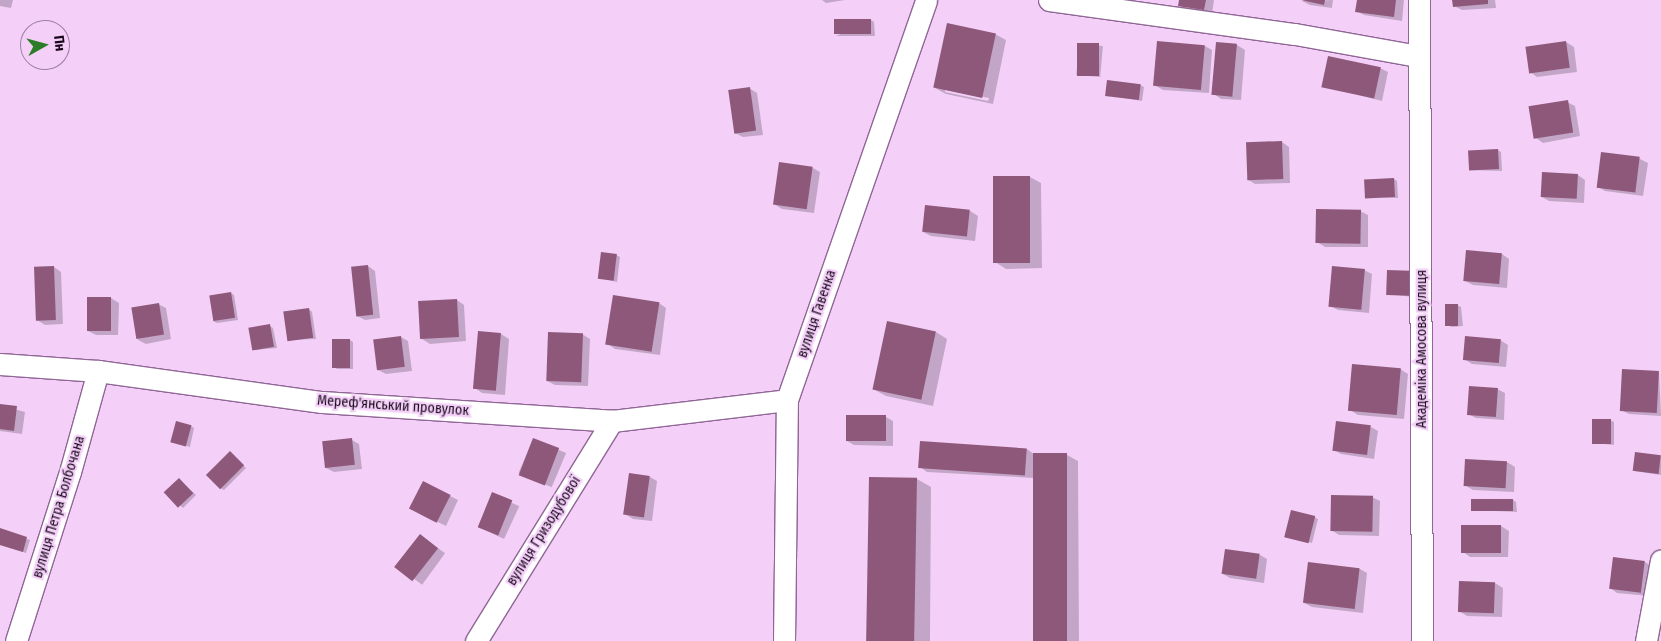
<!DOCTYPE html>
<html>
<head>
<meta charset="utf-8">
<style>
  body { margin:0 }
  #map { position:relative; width:1661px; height:641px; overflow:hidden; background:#f4d0f9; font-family:"Fira Sans Condensed",sans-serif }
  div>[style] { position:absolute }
  .shadow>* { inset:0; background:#0003; transform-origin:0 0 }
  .building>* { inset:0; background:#8e587a; transform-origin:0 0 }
  .roads { filter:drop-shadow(1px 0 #8f6695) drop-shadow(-1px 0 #8f6695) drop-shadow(0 1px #8f6695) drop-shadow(0 -1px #8f6695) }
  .minor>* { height:21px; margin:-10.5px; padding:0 10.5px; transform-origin:10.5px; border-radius:10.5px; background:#fff }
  span { translate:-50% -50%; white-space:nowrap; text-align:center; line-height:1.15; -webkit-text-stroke:4.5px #f4d0f9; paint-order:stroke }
  .street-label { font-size:14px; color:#18081a }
  .north { position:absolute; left:20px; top:20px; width:50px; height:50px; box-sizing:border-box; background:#f4d0f9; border:1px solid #9c80a0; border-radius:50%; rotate:83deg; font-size:14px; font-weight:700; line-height:20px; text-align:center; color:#18081a }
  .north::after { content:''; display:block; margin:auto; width:18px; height:22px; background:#2c7d28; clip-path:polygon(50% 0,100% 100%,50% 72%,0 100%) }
</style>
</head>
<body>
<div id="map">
  <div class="shadow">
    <i style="clip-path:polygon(0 0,13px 0,11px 8px,0 6px)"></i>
    <i style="clip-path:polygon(822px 0,845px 0,826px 3px)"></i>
    <i style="clip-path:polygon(1180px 0,1214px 0,1212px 14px,1187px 10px,1179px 6px)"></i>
    <i style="clip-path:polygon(1333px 0,1332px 8px,1310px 5px,1302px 1px)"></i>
    <i style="clip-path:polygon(1358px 0,1404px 0,1402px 21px,1364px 15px,1356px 11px)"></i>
    <i style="clip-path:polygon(1454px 0,1495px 0,1496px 8px,1462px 10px,1454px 6px)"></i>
    <i style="clip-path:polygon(871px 20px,874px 22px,875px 36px,836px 36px)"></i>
    <i style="clip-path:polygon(evenodd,995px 34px,1006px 40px,993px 104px,946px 94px,935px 88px,995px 34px,945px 89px,989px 98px,988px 101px,945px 92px,945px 89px)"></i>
    <i style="clip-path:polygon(1566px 42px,1574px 47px,1577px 72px,1537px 77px,1530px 72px)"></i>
    <i style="left:1079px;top:44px;width:24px;height:31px;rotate:5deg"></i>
    <i style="clip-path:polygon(1217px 44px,1237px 45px,1245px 50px,1241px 100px,1221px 99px,1214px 94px)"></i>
    <i style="clip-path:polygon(1205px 46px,1212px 50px,1209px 93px,1163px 90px,1156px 86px)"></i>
    <i style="clip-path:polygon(1380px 68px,1388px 72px,1382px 101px,1323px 86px)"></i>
    <i style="clip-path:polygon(1140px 85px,1144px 87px,1142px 101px,1106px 95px)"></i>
    <i style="clip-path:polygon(749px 88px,757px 93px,763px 135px,743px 137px,735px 133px)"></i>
    <i style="clip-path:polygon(1567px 102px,1575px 106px,1580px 136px,1543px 143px,1536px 138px)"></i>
    <i style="clip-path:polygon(1282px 142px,1289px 147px,1290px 183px,1255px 184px,1247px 179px)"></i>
    <i style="clip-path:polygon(1498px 150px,1501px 152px,1502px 171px,1470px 170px)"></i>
    <i style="clip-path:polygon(1602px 154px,1640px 159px,1648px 163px,1643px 196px,1605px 191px,1598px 187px)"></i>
    <i style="clip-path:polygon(813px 168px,820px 172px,814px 213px,782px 209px,774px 204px)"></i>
    <i style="clip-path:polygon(1578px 175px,1585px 180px,1584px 203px,1549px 201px,1542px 197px)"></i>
    <i style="clip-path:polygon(1030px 177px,1041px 183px,1042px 268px,1006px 269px,995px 262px)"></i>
    <i style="clip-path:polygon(1394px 179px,1397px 181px,1398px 198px,1366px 197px)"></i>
    <i style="clip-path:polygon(926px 206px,970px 211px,978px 216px,975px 241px,931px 236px,923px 232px)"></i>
    <i style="clip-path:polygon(1360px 211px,1368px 215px,1368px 247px,1325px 247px,1317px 242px)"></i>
    <i style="clip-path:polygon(1502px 254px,1509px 259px,1507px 288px,1473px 285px,1465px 281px)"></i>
    <i style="clip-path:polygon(616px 255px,620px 257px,617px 282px,600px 278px)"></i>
    <i style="clip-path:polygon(368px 266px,375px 271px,380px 318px,365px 320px,357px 316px)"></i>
    <i style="clip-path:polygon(54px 267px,61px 272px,63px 324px,45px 325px,37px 320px)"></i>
    <i style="clip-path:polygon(1364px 270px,1372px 274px,1369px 313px,1338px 310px,1330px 306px)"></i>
    <i style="clip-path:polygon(1388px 271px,1413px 297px,1388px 294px)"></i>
    <i style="clip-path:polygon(231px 293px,234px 295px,238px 320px,217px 323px,213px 321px)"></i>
    <i style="clip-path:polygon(111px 298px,119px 303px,118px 335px,96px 335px,88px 331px)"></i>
    <i style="clip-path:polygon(457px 300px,464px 305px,466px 341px,430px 344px,422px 339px)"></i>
    <i style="clip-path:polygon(659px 303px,666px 308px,660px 355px,615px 349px,608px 344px)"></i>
    <i style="clip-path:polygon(158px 304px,166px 308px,171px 339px,146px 344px,138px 340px)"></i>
    <i style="clip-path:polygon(1457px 305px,1461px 307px,1463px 326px,1452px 327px,1448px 325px)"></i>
    <i style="clip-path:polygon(309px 309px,312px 312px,316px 339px,288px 340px)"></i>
    <i style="clip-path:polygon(270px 326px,273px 328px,277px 348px,253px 350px)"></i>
    <i style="clip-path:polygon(936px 332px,947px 339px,933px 406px,886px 396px,875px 390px)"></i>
    <i style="clip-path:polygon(479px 333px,501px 334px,509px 339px,505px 395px,482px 393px,475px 388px)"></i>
    <i style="clip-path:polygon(582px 334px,590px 339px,588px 386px,555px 385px,547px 381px)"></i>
    <i style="clip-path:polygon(401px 337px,408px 341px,412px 371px,386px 374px,378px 370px)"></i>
    <i style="clip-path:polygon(350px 340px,353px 342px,353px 369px,337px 369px,333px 367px)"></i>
    <i style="clip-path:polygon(1500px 340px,1508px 345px,1506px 367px,1472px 364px,1464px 359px)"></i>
    <i style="clip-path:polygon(1400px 369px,1408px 374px,1404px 419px,1358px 415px,1350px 410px)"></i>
    <i style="clip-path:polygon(1659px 372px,1661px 416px,1629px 414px,1621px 410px)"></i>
    <i style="clip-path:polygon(1497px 389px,1505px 393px,1504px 420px,1476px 418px,1468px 414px)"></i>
    <i style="clip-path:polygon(0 405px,25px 412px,22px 434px,0 431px)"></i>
    <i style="clip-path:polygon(886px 417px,893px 421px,893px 446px,854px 445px,847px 441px)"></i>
    <i style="clip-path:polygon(1610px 420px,1614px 422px,1614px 445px,1593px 443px)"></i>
    <i style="clip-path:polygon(191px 426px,194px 428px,190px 447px,172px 442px)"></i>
    <i style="clip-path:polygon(1371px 427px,1378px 431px,1374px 459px,1341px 454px,1334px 450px)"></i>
    <i style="left:533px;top:439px;width:36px;height:37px;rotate:23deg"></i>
    <i style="clip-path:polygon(352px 440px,359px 444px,362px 469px,334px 472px,326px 468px)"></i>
    <i style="clip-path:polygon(921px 442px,1027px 449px,1035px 455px,1067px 455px,1078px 461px,1079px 641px,1035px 641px,1034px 478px,927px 472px,920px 467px)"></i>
    <i style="clip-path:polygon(230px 452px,246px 468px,224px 490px,220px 488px)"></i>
    <i style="clip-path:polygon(1661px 456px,1661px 475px,1634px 471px)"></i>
    <i style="clip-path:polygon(1507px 462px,1515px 467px,1514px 492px,1473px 490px,1466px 486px)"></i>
    <i style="clip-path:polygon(650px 477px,657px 481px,652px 521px,633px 519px,625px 514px)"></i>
    <i style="clip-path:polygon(917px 479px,931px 487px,930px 641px,869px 641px)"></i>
    <i style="clip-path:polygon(182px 482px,196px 495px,183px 508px,166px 493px)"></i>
    <i style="clip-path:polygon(424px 483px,458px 500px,446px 526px,419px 513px)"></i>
    <i style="left:493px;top:494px;width:29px;height:36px;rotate:25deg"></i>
    <i style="clip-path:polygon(1372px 497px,1380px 501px,1379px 536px,1339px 535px,1331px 530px)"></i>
    <i style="clip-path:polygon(1513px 500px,1516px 502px,1517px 512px,1472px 510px)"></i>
    <i style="clip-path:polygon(1314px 517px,1318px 519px,1312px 543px,1286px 536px)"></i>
    <i style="clip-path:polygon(1501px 526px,1509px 531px,1508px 557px,1470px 557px,1463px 552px)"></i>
    <i style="clip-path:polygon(0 530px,30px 540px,26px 553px,0 545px)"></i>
    <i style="left:420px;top:535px;width:31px;height:39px;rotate:36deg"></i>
    <i style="clip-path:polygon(1260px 555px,1267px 559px,1264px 583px,1230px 578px,1223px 574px)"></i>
    <i style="clip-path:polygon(1614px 558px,1645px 562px,1653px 567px,1649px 596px,1617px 593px,1610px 588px)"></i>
    <i style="clip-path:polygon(1360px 569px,1367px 573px,1363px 613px,1312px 607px,1304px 603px)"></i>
    <i style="clip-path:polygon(1495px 583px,1503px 588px,1502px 617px,1467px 616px,1459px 611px)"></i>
  </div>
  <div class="building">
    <i style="clip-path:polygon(1179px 0,1206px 0,1204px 10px,1178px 6px)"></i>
    <i style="clip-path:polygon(1301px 0,1325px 0,1324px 5px)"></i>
    <i style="clip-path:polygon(1357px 0,1396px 0,1394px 17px,1355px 12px)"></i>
    <i style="clip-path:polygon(1452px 0,1488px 0,1488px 4px,1453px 7px)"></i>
    <i style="left:871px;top:19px;width:15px;height:37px;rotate:90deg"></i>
    <i style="left:947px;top:23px;width:50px;height:66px;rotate:12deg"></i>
    <i style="left:1157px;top:41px;width:48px;height:45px;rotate:5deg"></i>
    <i style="left:1566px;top:41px;width:27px;height:41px;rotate:82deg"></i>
    <i style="left:1216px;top:42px;width:21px;height:53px;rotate:5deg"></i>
    <i style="left:1077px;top:43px;width:22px;height:33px"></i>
    <i style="left:1328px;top:56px;width:54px;height:32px;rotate:12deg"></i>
    <i style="left:1107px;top:80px;width:34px;height:16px;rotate:7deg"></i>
    <i style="left:750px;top:87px;width:44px;height:22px;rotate:82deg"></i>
    <i style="left:1568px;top:100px;width:33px;height:40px;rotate:81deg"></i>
    <i style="left:1282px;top:141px;width:38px;height:36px;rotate:88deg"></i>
    <i style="left:1498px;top:149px;width:20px;height:30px;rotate:87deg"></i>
    <i style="left:1601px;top:152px;width:39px;height:36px;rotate:7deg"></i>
    <i style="left:779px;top:162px;width:34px;height:43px;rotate:8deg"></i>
    <i style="left:1542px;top:172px;width:36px;height:25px;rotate:3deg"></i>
    <i style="left:993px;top:176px;width:37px;height:87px"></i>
    <i style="left:1394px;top:178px;width:19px;height:30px;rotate:87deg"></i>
    <i style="left:925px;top:205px;width:45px;height:27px;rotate:6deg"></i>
    <i style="left:1316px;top:209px;width:45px;height:34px;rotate:1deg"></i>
    <i style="left:1466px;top:250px;width:36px;height:31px;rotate:5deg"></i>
    <i style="left:601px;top:252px;width:16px;height:27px;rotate:7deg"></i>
    <i style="left:368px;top:265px;width:50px;height:17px;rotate:84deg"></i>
    <i style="left:54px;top:266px;width:54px;height:20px;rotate:88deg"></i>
    <i style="left:1332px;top:266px;width:33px;height:41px;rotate:5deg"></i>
    <i style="left:1387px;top:270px;width:24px;height:25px;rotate:2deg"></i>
    <i style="left:231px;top:292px;width:26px;height:22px;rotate:81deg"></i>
    <i style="left:613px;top:295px;width:47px;height:50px;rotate:9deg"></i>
    <i style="left:87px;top:297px;width:24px;height:34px"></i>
    <i style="left:457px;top:299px;width:38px;height:39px;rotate:87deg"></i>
    <i style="left:159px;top:303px;width:32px;height:28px;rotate:81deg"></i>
    <i style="left:1445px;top:304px;width:13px;height:22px"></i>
    <i style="left:309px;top:308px;width:30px;height:26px;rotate:82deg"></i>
    <i style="left:887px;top:321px;width:50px;height:70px;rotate:12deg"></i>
    <i style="left:270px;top:324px;width:23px;height:22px;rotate:80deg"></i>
    <i style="left:478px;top:331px;width:23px;height:58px;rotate:5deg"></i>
    <i style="left:548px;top:332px;width:35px;height:49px;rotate:2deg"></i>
    <i style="left:401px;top:336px;width:31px;height:28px;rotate:83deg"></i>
    <i style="left:1465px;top:336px;width:36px;height:24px;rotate:5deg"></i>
    <i style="left:332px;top:339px;width:18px;height:29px"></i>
    <i style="left:1352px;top:364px;width:49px;height:47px;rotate:5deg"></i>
    <i style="left:1622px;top:369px;width:37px;height:42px;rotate:3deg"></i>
    <i style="left:1469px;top:386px;width:29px;height:29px;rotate:4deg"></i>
    <i style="clip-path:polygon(0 404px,17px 406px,14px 431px,0 429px)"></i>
    <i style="left:846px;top:415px;width:40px;height:26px"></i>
    <i style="left:1592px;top:419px;width:19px;height:25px"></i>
    <i style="left:176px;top:421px;width:16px;height:22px;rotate:15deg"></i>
    <i style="left:1336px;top:421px;width:35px;height:30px;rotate:7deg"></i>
    <i style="left:352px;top:438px;width:27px;height:30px;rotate:84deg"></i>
    <i style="left:533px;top:438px;width:28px;height:40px;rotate:21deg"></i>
    <i style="left:920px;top:441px;width:107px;height:27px;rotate:4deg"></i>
    <i style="left:230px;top:451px;width:20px;height:34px;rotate:45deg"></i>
    <i style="left:1635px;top:452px;width:26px;height:19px;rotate:7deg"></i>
    <i style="left:1033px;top:453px;width:34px;height:188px"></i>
    <i style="left:1465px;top:459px;width:42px;height:27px;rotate:3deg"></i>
    <i style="left:629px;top:473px;width:21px;height:42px;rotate:8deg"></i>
    <i style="left:869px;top:477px;width:48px;height:164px;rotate:1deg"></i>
    <i style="left:179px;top:478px;width:21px;height:21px;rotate:47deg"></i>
    <i style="left:423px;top:481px;width:31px;height:31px;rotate:27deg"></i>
    <i style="left:492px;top:492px;width:22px;height:38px;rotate:22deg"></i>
    <i style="left:1331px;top:495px;width:42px;height:36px;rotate:1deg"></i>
    <i style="left:1471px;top:499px;width:42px;height:12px"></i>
    <i style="left:1291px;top:510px;width:25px;height:28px;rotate:14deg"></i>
    <i style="left:1461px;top:525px;width:40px;height:28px"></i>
    <i style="clip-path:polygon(0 528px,27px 537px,23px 552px,0 545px)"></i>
    <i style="left:420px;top:534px;width:23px;height:42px;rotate:38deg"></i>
    <i style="left:1225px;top:549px;width:35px;height:25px;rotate:8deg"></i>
    <i style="left:1613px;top:557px;width:32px;height:32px;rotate:7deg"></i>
    <i style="left:1308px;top:562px;width:52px;height:41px;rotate:7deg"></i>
    <i style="left:1459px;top:581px;width:36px;height:31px;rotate:2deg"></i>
  </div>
  <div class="roads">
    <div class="minor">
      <i style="left:1049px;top:0;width:248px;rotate:7.9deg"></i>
      <i style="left:1295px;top:34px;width:124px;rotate:10.2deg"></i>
      <i style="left:1419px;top:0;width:641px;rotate:89.73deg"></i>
      <i style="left:0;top:364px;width:98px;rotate:4.1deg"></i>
      <i style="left:98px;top:371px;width:226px;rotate:7.9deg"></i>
      <i style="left:322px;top:402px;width:291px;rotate:3.7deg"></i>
      <i style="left:612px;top:421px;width:176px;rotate:-6.8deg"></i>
      <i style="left:16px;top:641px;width:177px;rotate:-72.3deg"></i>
      <i style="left:70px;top:472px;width:105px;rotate:-74.5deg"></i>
      <i style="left:476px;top:641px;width:259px;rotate:-58.3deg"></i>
      <i style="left:784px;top:641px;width:241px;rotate:-89.3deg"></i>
      <i style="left:787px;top:400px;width:423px;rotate:-70.8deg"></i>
      <i style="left:1646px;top:641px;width:82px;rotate:-79.5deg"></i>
    </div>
  </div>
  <div class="street-label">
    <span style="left:817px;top:314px;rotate:-71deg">вулиця Гавенка</span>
    <span style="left:1422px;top:349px;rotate:-90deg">Академіка Амосова вулиця</span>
    <span style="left:393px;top:406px;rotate:4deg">Мереф'янський провулок</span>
    <span style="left:59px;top:507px;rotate:-73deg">вулиця Петра Болбочана</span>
    <span style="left:544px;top:531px;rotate:-58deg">вулиця Гризодубової</span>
  </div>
  <div class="north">Пн</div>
</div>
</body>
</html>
